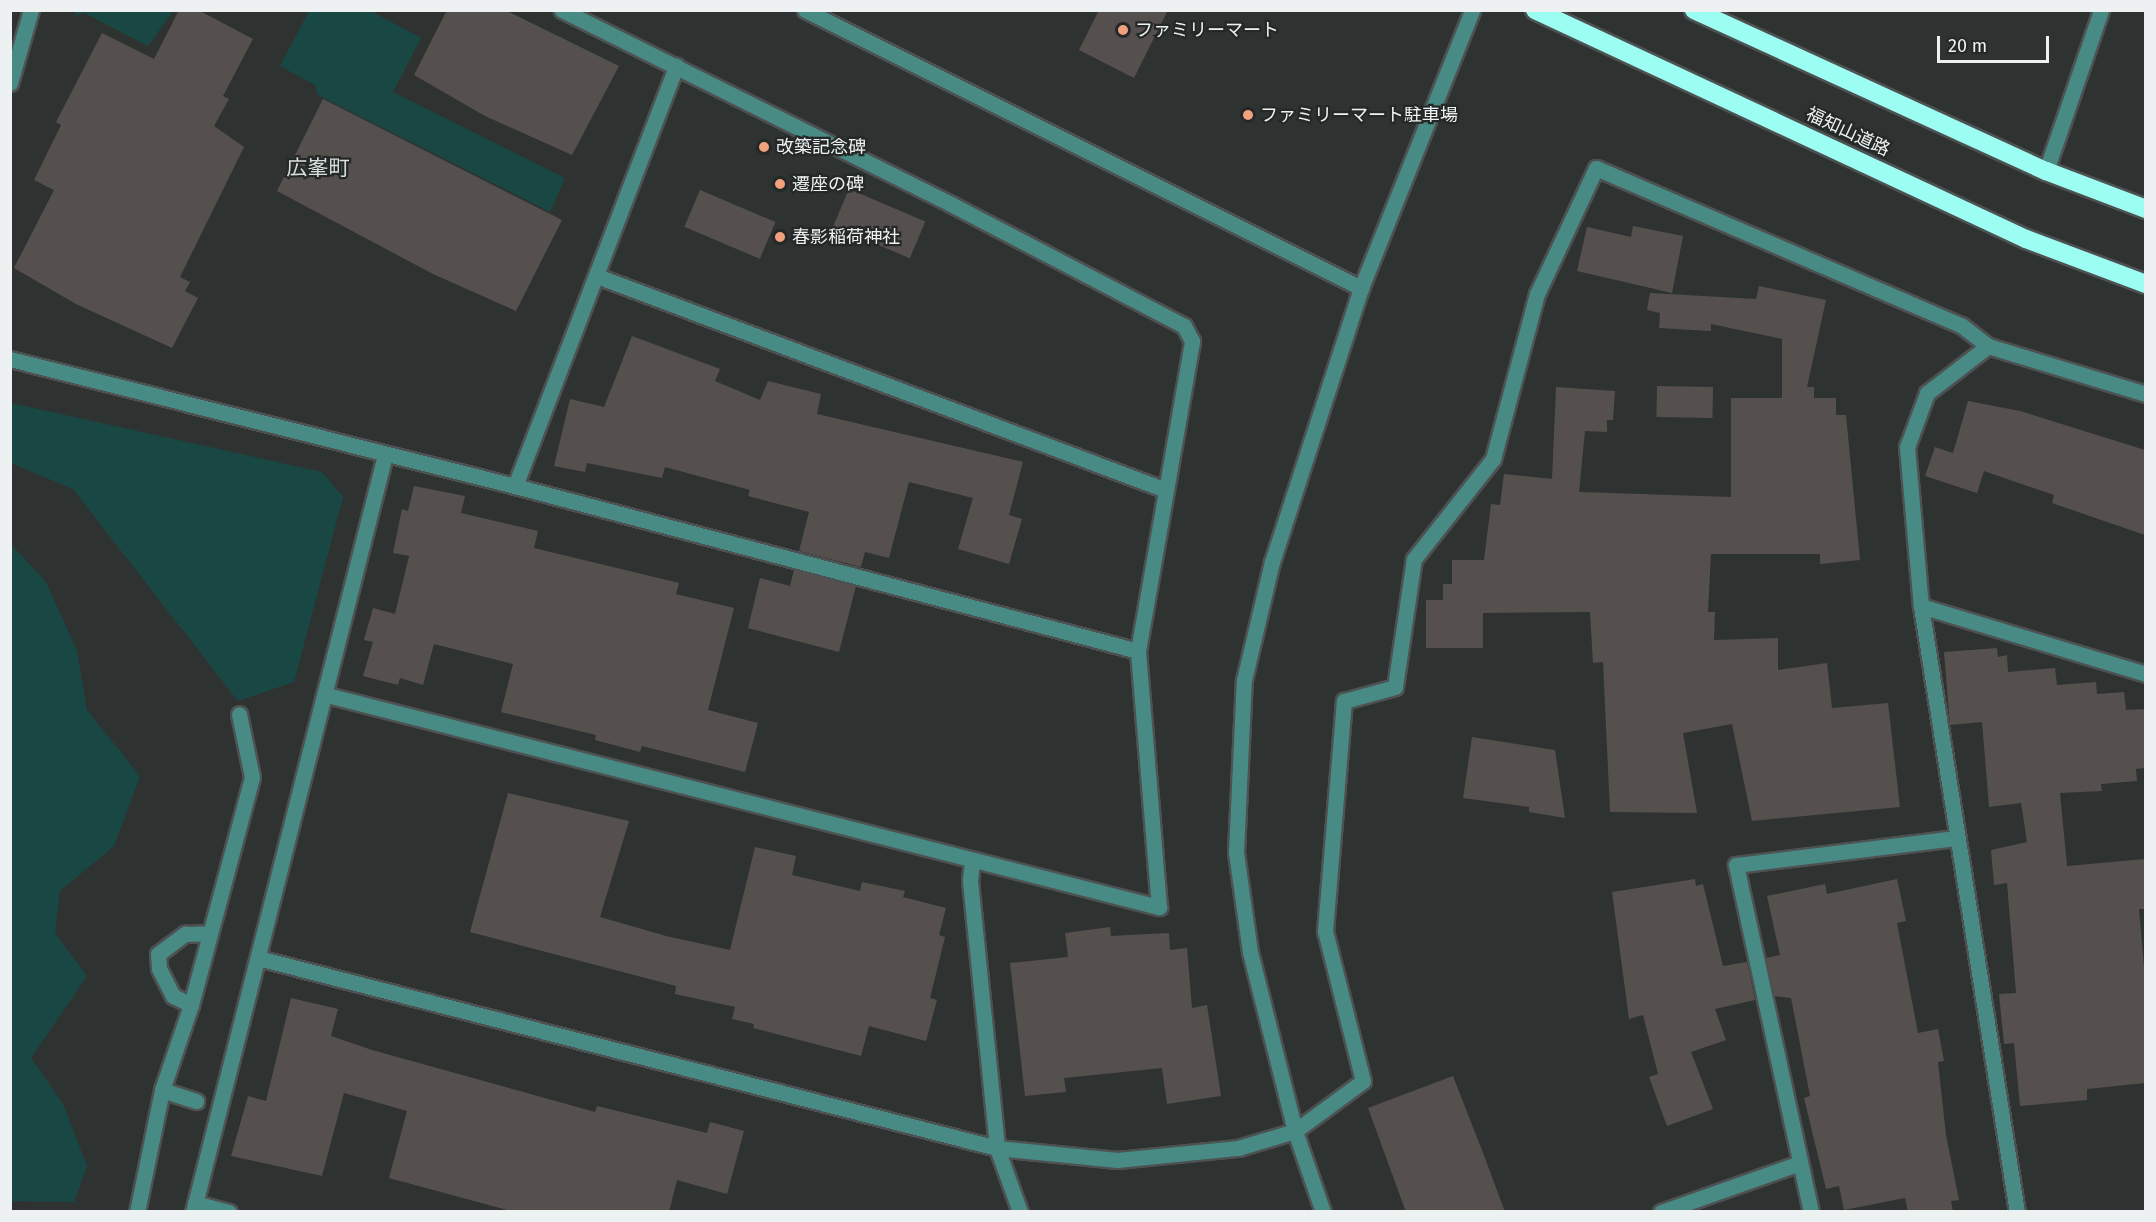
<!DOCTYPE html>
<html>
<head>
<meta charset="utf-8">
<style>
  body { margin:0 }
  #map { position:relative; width:2156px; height:1222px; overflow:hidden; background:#2e3332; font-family:"Fira Sans","Noto Sans JP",sans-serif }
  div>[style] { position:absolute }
  .green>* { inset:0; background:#194844 }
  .building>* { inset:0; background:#55504e; transform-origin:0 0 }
  .roads { filter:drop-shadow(2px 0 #4d5151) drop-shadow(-2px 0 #4d5151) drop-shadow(0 2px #4d5151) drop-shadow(0 -2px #4d5151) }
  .minor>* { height:15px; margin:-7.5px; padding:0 7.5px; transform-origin:7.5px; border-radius:7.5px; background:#488b85 }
  .highway>* { height:18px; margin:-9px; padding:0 9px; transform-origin:9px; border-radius:9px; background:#9cfdf2 }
  .dots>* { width:16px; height:16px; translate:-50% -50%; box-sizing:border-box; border:3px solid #242928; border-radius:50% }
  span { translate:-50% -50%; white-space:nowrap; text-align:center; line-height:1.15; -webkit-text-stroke:4.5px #242928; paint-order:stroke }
  .poi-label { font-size:18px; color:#eef1f1 }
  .left { translate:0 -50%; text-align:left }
  .street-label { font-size:18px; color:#eef1f1 }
  .quarter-label { font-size:21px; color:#d8dedd }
  .frame { position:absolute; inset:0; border:12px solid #eef1f1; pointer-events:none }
  .scale { position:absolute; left:1937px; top:36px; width:112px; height:27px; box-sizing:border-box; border:3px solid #eef1f1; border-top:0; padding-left:8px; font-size:18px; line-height:21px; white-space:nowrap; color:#eef1f1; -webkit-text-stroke:4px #242928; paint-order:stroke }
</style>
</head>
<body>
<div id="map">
  <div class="green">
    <i style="clip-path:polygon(76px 11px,76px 10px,173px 11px,148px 46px,84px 13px,75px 16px)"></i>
    <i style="clip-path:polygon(309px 11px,371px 11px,421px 38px,393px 92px,565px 178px,550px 212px,318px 95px,315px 85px,280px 66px)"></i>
    <i style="clip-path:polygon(11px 403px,322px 472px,343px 497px,294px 682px,238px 701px,73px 489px,11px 463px)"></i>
    <i style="clip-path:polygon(10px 543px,46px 582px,77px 651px,87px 710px,140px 776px,114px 846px,60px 891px,55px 933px,87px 976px,31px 1058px,63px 1104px,87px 1166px,74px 1202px,11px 1201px)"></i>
  </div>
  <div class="building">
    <i style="clip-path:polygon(179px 10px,198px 10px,253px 39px,223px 96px,229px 99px,214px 126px,244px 147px,180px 277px,190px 282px,185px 291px,198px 298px,172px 348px,76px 304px,14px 268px,54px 190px,34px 180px,61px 125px,56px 122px,102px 33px,154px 59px)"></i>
    <i style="clip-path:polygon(447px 10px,505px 10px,619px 66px,572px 155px,485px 116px,414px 75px)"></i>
    <i style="clip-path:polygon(1099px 10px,1168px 10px,1134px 78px,1079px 50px)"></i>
    <i style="clip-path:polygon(323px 99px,562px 220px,516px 311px,433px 274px,277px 191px)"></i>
    <i style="left:849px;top:189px;width:83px;height:40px;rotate:23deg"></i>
    <i style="left:700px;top:190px;width:82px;height:40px;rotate:23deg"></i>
    <i style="clip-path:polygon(1633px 226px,1683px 236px,1672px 293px,1577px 271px,1587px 227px,1631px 237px)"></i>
    <i style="clip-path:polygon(1759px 286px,1826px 300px,1807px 387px,1814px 387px,1814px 398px,1836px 398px,1836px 415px,1846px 415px,1860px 560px,1820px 564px,1820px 554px,1711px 554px,1708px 612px,1715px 612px,1714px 640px,1778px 638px,1778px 670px,1827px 663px,1832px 708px,1888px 703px,1900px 807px,1752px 821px,1732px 724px,1683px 733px,1697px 813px,1610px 812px,1603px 662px,1593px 663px,1590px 612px,1483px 613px,1483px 648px,1426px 648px,1426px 600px,1443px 600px,1443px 584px,1452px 584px,1452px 560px,1484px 560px,1491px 504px,1500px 505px,1504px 474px,1552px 479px,1556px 387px,1615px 391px,1613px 420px,1607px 420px,1607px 432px,1585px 431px,1579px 492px,1731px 497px,1731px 398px,1782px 398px,1782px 339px,1711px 324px,1711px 331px,1659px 328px,1660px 313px,1647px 310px,1650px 293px,1756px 299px)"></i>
    <i style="clip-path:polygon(632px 336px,720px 369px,715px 381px,760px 400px,768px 381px,821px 394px,817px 414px,1023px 462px,1009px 515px,1022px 519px,1009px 564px,958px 549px,973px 498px,909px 482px,889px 558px,865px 552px,861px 567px,799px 551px,809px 512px,748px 496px,750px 490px,665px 467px,662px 478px,587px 463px,585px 472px,554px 466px,570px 399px,604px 407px)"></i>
    <i style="left:1657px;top:386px;width:56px;height:31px;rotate:1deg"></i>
    <i style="clip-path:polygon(1968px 401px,2020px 411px,2145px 450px,2145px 535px,2052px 503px,2054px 495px,1984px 471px,1977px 493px,1925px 476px,1935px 447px,1953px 453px)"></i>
    <i style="clip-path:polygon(414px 486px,465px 496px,461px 513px,538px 531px,534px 548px,679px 583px,676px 594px,734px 608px,708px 710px,758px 723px,745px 772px,642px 746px,640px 752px,595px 740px,596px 735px,501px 712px,513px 664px,434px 644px,423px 685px,400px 678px,398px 685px,363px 676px,373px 642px,364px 640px,373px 608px,395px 614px,409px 556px,393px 553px,402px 509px,408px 511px)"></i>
    <i style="clip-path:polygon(794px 570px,856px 586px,839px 652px,748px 628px,760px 578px,790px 586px)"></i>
    <i style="clip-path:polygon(1997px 648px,1998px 657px,2007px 655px,2008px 672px,2055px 668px,2057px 685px,2096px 682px,2097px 694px,2124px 692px,2126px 710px,2145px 709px,2145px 768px,2136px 769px,2137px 781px,2101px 784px,2102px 791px,2060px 793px,2067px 866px,2145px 859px,2145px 909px,2139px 909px,2145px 979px,2145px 1083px,2087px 1089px,2087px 1100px,2020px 1106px,2014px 1043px,2004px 1044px,1999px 994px,2016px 993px,2007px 883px,1994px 885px,1991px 850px,2027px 842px,2021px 803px,1989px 807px,1982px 722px,1950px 725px,1944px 652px)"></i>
    <i style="clip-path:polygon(1472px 737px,1555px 750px,1565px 818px,1529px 812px,1529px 807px,1463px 798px)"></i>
    <i style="clip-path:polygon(508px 793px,629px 821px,600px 917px,666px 936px,730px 950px,755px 847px,796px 856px,792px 875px,860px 891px,862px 882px,905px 891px,903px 897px,946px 908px,939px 935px,945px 937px,930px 998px,937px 1000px,926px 1041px,869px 1026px,861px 1056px,753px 1028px,754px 1024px,732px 1019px,735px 1007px,675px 994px,676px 986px,470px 932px)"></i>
    <i style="clip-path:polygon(1695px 879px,1696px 886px,1703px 884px,1723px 966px,1747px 962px,1755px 1000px,1715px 1009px,1726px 1040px,1691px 1052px,1713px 1109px,1667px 1126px,1649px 1077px,1658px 1074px,1643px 1015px,1629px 1019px,1612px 892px)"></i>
    <i style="clip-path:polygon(1897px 879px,1906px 921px,1897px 923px,1918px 1033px,1938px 1029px,1944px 1061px,1938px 1062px,1946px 1135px,1959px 1200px,1951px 1201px,1953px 1212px,1908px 1212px,1905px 1198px,1844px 1210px,1839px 1186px,1826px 1189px,1804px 1098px,1810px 1096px,1791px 998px,1774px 996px,1766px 958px,1780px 955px,1767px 896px,1825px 884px,1827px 894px)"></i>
    <i style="clip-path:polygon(1110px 927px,1111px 936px,1169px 933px,1170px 950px,1187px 948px,1192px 1008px,1207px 1005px,1221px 1096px,1167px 1104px,1162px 1068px,1064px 1078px,1066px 1092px,1025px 1096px,1010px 963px,1068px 957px,1065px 933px)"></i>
    <i style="clip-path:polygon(291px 998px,338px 1009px,331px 1036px,372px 1050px,595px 1112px,597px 1106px,707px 1133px,710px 1122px,744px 1131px,727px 1194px,677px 1180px,669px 1212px,515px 1212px,389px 1178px,407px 1111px,344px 1093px,322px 1176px,231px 1156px,248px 1096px,266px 1101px)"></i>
    <i style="clip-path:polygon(1453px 1076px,1485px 1158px,1505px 1212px,1406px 1212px,1368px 1108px)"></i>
  </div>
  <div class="roads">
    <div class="minor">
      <i style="left:805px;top:10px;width:622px;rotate:26.57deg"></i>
      <i style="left:10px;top:83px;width:76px;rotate:-74deg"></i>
      <i style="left:2046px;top:171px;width:170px;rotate:-71.1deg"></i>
      <i style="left:597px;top:276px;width:605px;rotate:20.62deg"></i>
      <i style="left:1988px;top:346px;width:77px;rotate:142.4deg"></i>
      <i style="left:1927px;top:393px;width:58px;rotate:110.3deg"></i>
      <i style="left:1907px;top:447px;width:160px;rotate:85deg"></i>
      <i style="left:1921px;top:606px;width:614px;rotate:81deg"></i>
      <i style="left:10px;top:359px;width:521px;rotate:14.12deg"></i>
      <i style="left:515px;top:486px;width:644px;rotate:14.83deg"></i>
      <i style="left:515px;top:486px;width:450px;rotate:-69deg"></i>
      <i style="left:1921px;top:606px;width:235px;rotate:16.8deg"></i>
      <i style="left:327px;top:695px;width:859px;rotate:14.3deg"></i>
      <i style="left:1159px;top:907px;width:257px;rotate:-94.7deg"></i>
      <i style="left:1138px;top:651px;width:315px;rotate:-80.1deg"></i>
      <i style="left:1192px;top:341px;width:17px;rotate:-118deg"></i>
      <i style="left:1184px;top:326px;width:263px;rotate:-152.4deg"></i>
      <i style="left:951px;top:204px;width:435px;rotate:-153.5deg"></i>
      <i style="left:972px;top:861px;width:20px;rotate:96deg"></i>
      <i style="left:970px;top:881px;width:268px;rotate:84.2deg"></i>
      <i style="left:997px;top:1148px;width:68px;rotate:70.2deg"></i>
      <i style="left:258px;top:958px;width:763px;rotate:14.42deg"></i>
      <i style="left:997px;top:1148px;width:121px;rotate:5.7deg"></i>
      <i style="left:1117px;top:1160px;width:122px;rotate:-5.7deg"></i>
      <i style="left:1238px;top:1148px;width:59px;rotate:-16.6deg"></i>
      <i style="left:1295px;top:1131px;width:84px;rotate:-36.3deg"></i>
      <i style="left:1363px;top:1081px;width:155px;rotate:-104.2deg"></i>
      <i style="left:1325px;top:931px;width:231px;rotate:-85.3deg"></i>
      <i style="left:1344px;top:701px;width:53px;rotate:-15.4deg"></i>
      <i style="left:1395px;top:687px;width:129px;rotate:-81.6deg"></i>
      <i style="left:1414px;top:559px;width:127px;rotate:-51.7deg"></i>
      <i style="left:1493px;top:459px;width:171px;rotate:-75.1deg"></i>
      <i style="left:1537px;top:294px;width:139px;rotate:-64.9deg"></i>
      <i style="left:1596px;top:168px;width:397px;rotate:23.3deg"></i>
      <i style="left:1961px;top:325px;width:34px;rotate:38deg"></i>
      <i style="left:1988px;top:346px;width:165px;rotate:16.9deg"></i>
      <i style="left:191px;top:1005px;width:20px;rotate:-153deg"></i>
      <i style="left:173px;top:996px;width:31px;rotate:-117deg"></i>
      <i style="left:159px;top:968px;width:14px;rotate:-94deg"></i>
      <i style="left:158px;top:954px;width:34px;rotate:-37deg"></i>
      <i style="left:185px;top:934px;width:23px;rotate:-2deg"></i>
      <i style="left:162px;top:1090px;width:36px;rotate:18deg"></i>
      <i style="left:195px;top:1203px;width:35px;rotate:15deg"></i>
      <i style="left:137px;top:1212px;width:125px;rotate:-78.4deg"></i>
      <i style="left:162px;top:1090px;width:90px;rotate:-71.2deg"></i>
      <i style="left:191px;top:1005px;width:236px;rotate:-75deg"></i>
      <i style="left:252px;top:777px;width:64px;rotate:-101.7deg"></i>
      <i style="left:193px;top:1212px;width:781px;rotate:-75.77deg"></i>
      <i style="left:1323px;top:1212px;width:86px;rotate:-109.1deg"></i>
      <i style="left:1295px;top:1131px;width:185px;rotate:-104.1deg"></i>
      <i style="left:1250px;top:952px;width:100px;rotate:-98deg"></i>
      <i style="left:1236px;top:853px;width:173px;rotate:-87.4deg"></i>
      <i style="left:1244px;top:680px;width:121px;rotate:-76.7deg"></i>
      <i style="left:1272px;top:562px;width:288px;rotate:-72deg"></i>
      <i style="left:1361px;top:288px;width:299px;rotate:-68.2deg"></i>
      <i style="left:1661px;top:1212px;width:144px;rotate:-19.4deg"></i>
      <i style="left:1811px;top:1212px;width:355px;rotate:-102.2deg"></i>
      <i style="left:1736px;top:865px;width:222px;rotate:-7deg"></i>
    </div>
    <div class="highway">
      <i style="left:1535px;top:10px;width:542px;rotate:25deg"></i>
      <i style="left:2026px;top:239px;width:128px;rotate:20.6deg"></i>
      <i style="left:1694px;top:10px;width:387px;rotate:24.6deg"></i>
      <i style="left:2046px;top:171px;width:107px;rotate:20.8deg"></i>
    </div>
  </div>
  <div class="dots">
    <i style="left:1123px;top:30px;background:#f1a17d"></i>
    <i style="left:1248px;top:115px;background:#f1a17d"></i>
    <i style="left:764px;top:147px;background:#f1a17d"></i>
    <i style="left:780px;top:184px;background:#f1a17d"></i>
    <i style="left:780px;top:237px;background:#f1a17d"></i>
  </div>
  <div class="poi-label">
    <span class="left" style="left:1135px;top:30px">ファミリーマート</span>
    <span class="left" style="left:1260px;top:115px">ファミリーマート駐車場</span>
    <span class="left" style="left:776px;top:147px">改築記念碑</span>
    <span class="left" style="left:792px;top:184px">遷座の碑</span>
    <span class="left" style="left:792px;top:237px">春影稲荷神社</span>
  </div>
  <div class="street-label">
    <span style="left:1848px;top:132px;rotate:25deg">福知山道路</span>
  </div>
  <div class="quarter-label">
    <span style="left:318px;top:168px">広峯町</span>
  </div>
  <div class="frame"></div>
  <div class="scale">20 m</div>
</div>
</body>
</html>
